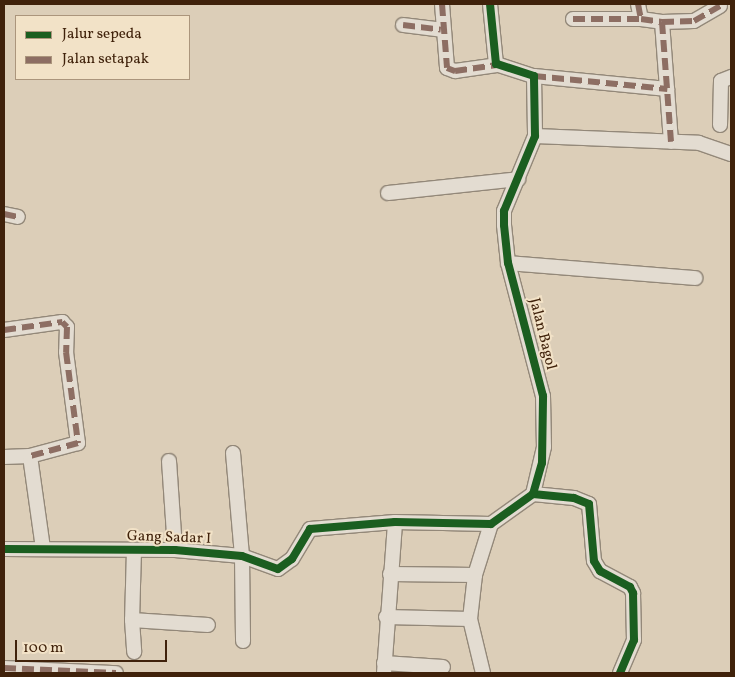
<!DOCTYPE html>
<html>
<head>
<meta charset="utf-8">
<style>
  body { margin:0 }
  #map { position:relative; width:735px; height:677px; overflow:hidden; background:#dcceb8; font-family:Vollkorn,serif }
  div>[style] { position:absolute }
  .roads { filter:drop-shadow(1px 0 #938879) drop-shadow(-1px 0 #938879) drop-shadow(0 1px #938879) drop-shadow(0 -1px #938879) }
  .minor>* { height:14px; margin:-7px; padding:0 7px; transform-origin:7px; border-radius:7px; background:#e3dcd1 }
  .quiet>* { height:6px; margin-top:-3px; transform-origin:0; background:repeating-linear-gradient(90deg,#8d6e63 0 12px,transparent 0 18px) }
  .cycleway>* { height:8px; margin:-4px; padding:0 4px; transform-origin:4px; border-radius:4px; background:#1b5e20 }
  span { translate:-50% -50%; white-space:nowrap; text-align:center; line-height:1.15; -webkit-text-stroke:4px #f2e2c7; paint-order:stroke }
  .street-label { font-size:15px; color:#40220b }
  .frame { position:absolute; inset:0; border:5px solid #40220b; pointer-events:none }
  .legend { position:absolute; left:15px; top:15px; width:175px; height:65px; box-sizing:border-box; background:#f2e2c7; border:1px solid #ab957c; margin:0; padding:6px 9px; list-style:none; font-size:15px; color:#40220b }
  .legend li { display:flex; align-items:center; gap:10px; height:25px }
  .legend b { width:25px; border:1px solid #ab957c }
  .scale { position:absolute; left:15px; top:640px; width:152px; height:22px; box-sizing:border-box; border:2px solid #40220b; border-top:0; padding-left:6px; font-size:15px; line-height:18px; white-space:nowrap; color:#40220b; -webkit-text-stroke:4px #f2e2c7; paint-order:stroke }
</style>
</head>
<body>
<div id="map">
  <div class="roads">
    <div class="minor">
      <i style="left:442px;top:4px;width:64px;rotate:85.5deg"></i>
      <i style="left:447px;top:68px;width:9px;rotate:21deg"></i>
      <i style="left:455px;top:71px;width:42px;rotate:-8.1deg"></i>
      <i style="left:490px;top:4px;width:60px;rotate:84.3deg"></i>
      <i style="left:496px;top:64px;width:40px;rotate:18deg"></i>
      <i style="left:534px;top:76px;width:60px;rotate:89deg"></i>
      <i style="left:535px;top:136px;width:81px;rotate:112.5deg"></i>
      <i style="left:504px;top:211px;width:14px;rotate:90deg"></i>
      <i style="left:504px;top:225px;width:38px;rotate:84deg"></i>
      <i style="left:508px;top:263px;width:138px;rotate:75.3deg"></i>
      <i style="left:543px;top:396px;width:51px;rotate:88.9deg"></i>
      <i style="left:544px;top:447px;width:48px;rotate:103.2deg"></i>
      <i style="left:533px;top:494px;width:52px;rotate:144.5deg"></i>
      <i style="left:638px;top:4px;width:15px;rotate:79deg"></i>
      <i style="left:641px;top:19px;width:21px;rotate:8deg"></i>
      <i style="left:662px;top:22px;width:120px;rotate:85.7deg"></i>
      <i style="left:573px;top:19px;width:68px"></i>
      <i style="left:662px;top:22px;width:32px;rotate:-2deg"></i>
      <i style="left:694px;top:21px;width:30px;rotate:-30deg"></i>
      <i style="left:403px;top:25px;width:38px;rotate:7deg"></i>
      <i style="left:534px;top:76px;width:134px;rotate:5.6deg"></i>
      <i style="left:720px;top:125px;width:44px;rotate:-88.7deg"></i>
      <i style="left:721px;top:81px;width:11px;rotate:-22deg"></i>
      <i style="left:535px;top:136px;width:164px;rotate:2.4deg"></i>
      <i style="left:699px;top:143px;width:34px;rotate:19deg"></i>
      <i style="left:388px;top:193px;width:131px;rotate:-6.1deg"></i>
      <i style="left:4px;top:214px;width:14px;rotate:12deg"></i>
      <i style="left:508px;top:263px;width:188px;rotate:4.6deg"></i>
      <i style="left:4px;top:330px;width:59px;rotate:-7.9deg"></i>
      <i style="left:62px;top:322px;width:7px;rotate:45deg"></i>
      <i style="left:67px;top:327px;width:25px;rotate:92deg"></i>
      <i style="left:66px;top:352px;width:92px;rotate:82.5deg"></i>
      <i style="left:78px;top:443px;width:50px;rotate:164.8deg"></i>
      <i style="left:233px;top:453px;width:103px;rotate:85deg"></i>
      <i style="left:242px;top:556px;width:85px;rotate:89.3deg"></i>
      <i style="left:4px;top:457px;width:26px;rotate:-2deg"></i>
      <i style="left:30px;top:456px;width:93px;rotate:82deg"></i>
      <i style="left:169px;top:461px;width:89px;rotate:86.1deg"></i>
      <i style="left:533px;top:494px;width:41px;rotate:5.6deg"></i>
      <i style="left:574px;top:498px;width:16px;rotate:22deg"></i>
      <i style="left:589px;top:504px;width:57px;rotate:85deg"></i>
      <i style="left:594px;top:561px;width:12px;rotate:59deg"></i>
      <i style="left:600px;top:571px;width:34px;rotate:28deg"></i>
      <i style="left:630px;top:587px;width:7px;rotate:63deg"></i>
      <i style="left:633px;top:593px;width:47px;rotate:88.8deg"></i>
      <i style="left:634px;top:640px;width:36px;rotate:113deg"></i>
      <i style="left:4px;top:549px;width:171px;rotate:0.3deg"></i>
      <i style="left:175px;top:550px;width:67px;rotate:5.1deg"></i>
      <i style="left:242px;top:556px;width:38px;rotate:20deg"></i>
      <i style="left:278px;top:569px;width:17px;rotate:-36deg"></i>
      <i style="left:292px;top:559px;width:35px;rotate:-59deg"></i>
      <i style="left:310px;top:529px;width:85px;rotate:-4.7deg"></i>
      <i style="left:395px;top:522px;width:96px;rotate:1.2deg"></i>
      <i style="left:134px;top:550px;width:70px;rotate:91.6deg"></i>
      <i style="left:132px;top:620px;width:76px;rotate:3.8deg"></i>
      <i style="left:390px;top:574px;width:85px;rotate:0.7deg"></i>
      <i style="left:386px;top:617px;width:84px;rotate:1.4deg"></i>
      <i style="left:132px;top:620px;width:32px;rotate:86deg"></i>
      <i style="left:384px;top:663px;width:59px;rotate:3.9deg"></i>
      <i style="left:4px;top:668px;width:112px;rotate:2.6deg"></i>
      <i style="left:384px;top:673px;width:151px;rotate:-85.8deg"></i>
      <i style="left:483px;top:673px;width:56px;rotate:-103.5deg"></i>
      <i style="left:470px;top:619px;width:44px;rotate:-83.5deg"></i>
      <i style="left:475px;top:575px;width:53px;rotate:-72.6deg"></i>
    </div>
  </div>
  <div class="quiet">
    <i style="left:442px;top:4px;width:64px;rotate:85.5deg"></i>
    <i style="left:447px;top:68px;width:9px;rotate:21deg"></i>
    <i style="left:455px;top:71px;width:42px;rotate:-8.1deg"></i>
    <i style="left:638px;top:4px;width:15px;rotate:79deg"></i>
    <i style="left:641px;top:19px;width:21px;rotate:8deg"></i>
    <i style="left:662px;top:22px;width:120px;rotate:85.7deg"></i>
    <i style="left:573px;top:19px;width:68px"></i>
    <i style="left:662px;top:22px;width:32px;rotate:-2deg"></i>
    <i style="left:694px;top:21px;width:30px;rotate:-30deg"></i>
    <i style="left:403px;top:25px;width:38px;rotate:7deg"></i>
    <i style="left:534px;top:76px;width:134px;rotate:5.6deg"></i>
    <i style="left:4px;top:214px;width:14px;rotate:12deg"></i>
    <i style="left:4px;top:330px;width:59px;rotate:-7.9deg"></i>
    <i style="left:62px;top:322px;width:7px;rotate:45deg"></i>
    <i style="left:67px;top:327px;width:25px;rotate:92deg"></i>
    <i style="left:66px;top:352px;width:92px;rotate:82.5deg"></i>
    <i style="left:78px;top:443px;width:50px;rotate:164.8deg"></i>
    <i style="left:4px;top:668px;width:112px;rotate:2.6deg"></i>
  </div>
  <div class="cycleway">
    <i style="left:533px;top:494px;width:41px;rotate:5.6deg"></i>
    <i style="left:574px;top:498px;width:16px;rotate:22deg"></i>
    <i style="left:589px;top:504px;width:57px;rotate:85deg"></i>
    <i style="left:594px;top:561px;width:12px;rotate:59deg"></i>
    <i style="left:600px;top:571px;width:34px;rotate:28deg"></i>
    <i style="left:630px;top:587px;width:7px;rotate:63deg"></i>
    <i style="left:633px;top:593px;width:47px;rotate:88.8deg"></i>
    <i style="left:634px;top:640px;width:36px;rotate:113deg"></i>
    <i style="left:4px;top:549px;width:171px;rotate:0.3deg"></i>
    <i style="left:175px;top:550px;width:67px;rotate:5.1deg"></i>
    <i style="left:242px;top:556px;width:38px;rotate:20deg"></i>
    <i style="left:278px;top:569px;width:17px;rotate:-36deg"></i>
    <i style="left:292px;top:559px;width:35px;rotate:-59deg"></i>
    <i style="left:310px;top:529px;width:85px;rotate:-4.7deg"></i>
    <i style="left:395px;top:522px;width:96px;rotate:1.2deg"></i>
    <i style="left:491px;top:524px;width:52px;rotate:-35.5deg"></i>
    <i style="left:533px;top:494px;width:32px;rotate:-74deg"></i>
    <i style="left:542px;top:463px;width:67px;rotate:-89.1deg"></i>
    <i style="left:543px;top:396px;width:138px;rotate:-104.7deg"></i>
    <i style="left:508px;top:263px;width:38px;rotate:-96deg"></i>
    <i style="left:504px;top:225px;width:14px;rotate:-90deg"></i>
    <i style="left:504px;top:211px;width:81px;rotate:-67.5deg"></i>
    <i style="left:535px;top:136px;width:60px;rotate:-91deg"></i>
    <i style="left:534px;top:76px;width:40px;rotate:-162deg"></i>
    <i style="left:496px;top:64px;width:60px;rotate:-95.7deg"></i>
  </div>
  <div class="street-label">
    <span style="left:542px;top:334px;rotate:76deg">Jalan Bagol</span>
    <span style="left:169px;top:538px;rotate:2deg">Gang Sadar I</span>
  </div>
  <div class="frame"></div>
  <ul class="legend">
  <li><b style="height:6px;background:#1b5e20"></b>Jalur sepeda</li>
  <li><b style="height:6px;background:#8d6e63"></b>Jalan setapak</li>
  </ul>
  <div class="scale">100 m</div>
</div>
</body>
</html>
